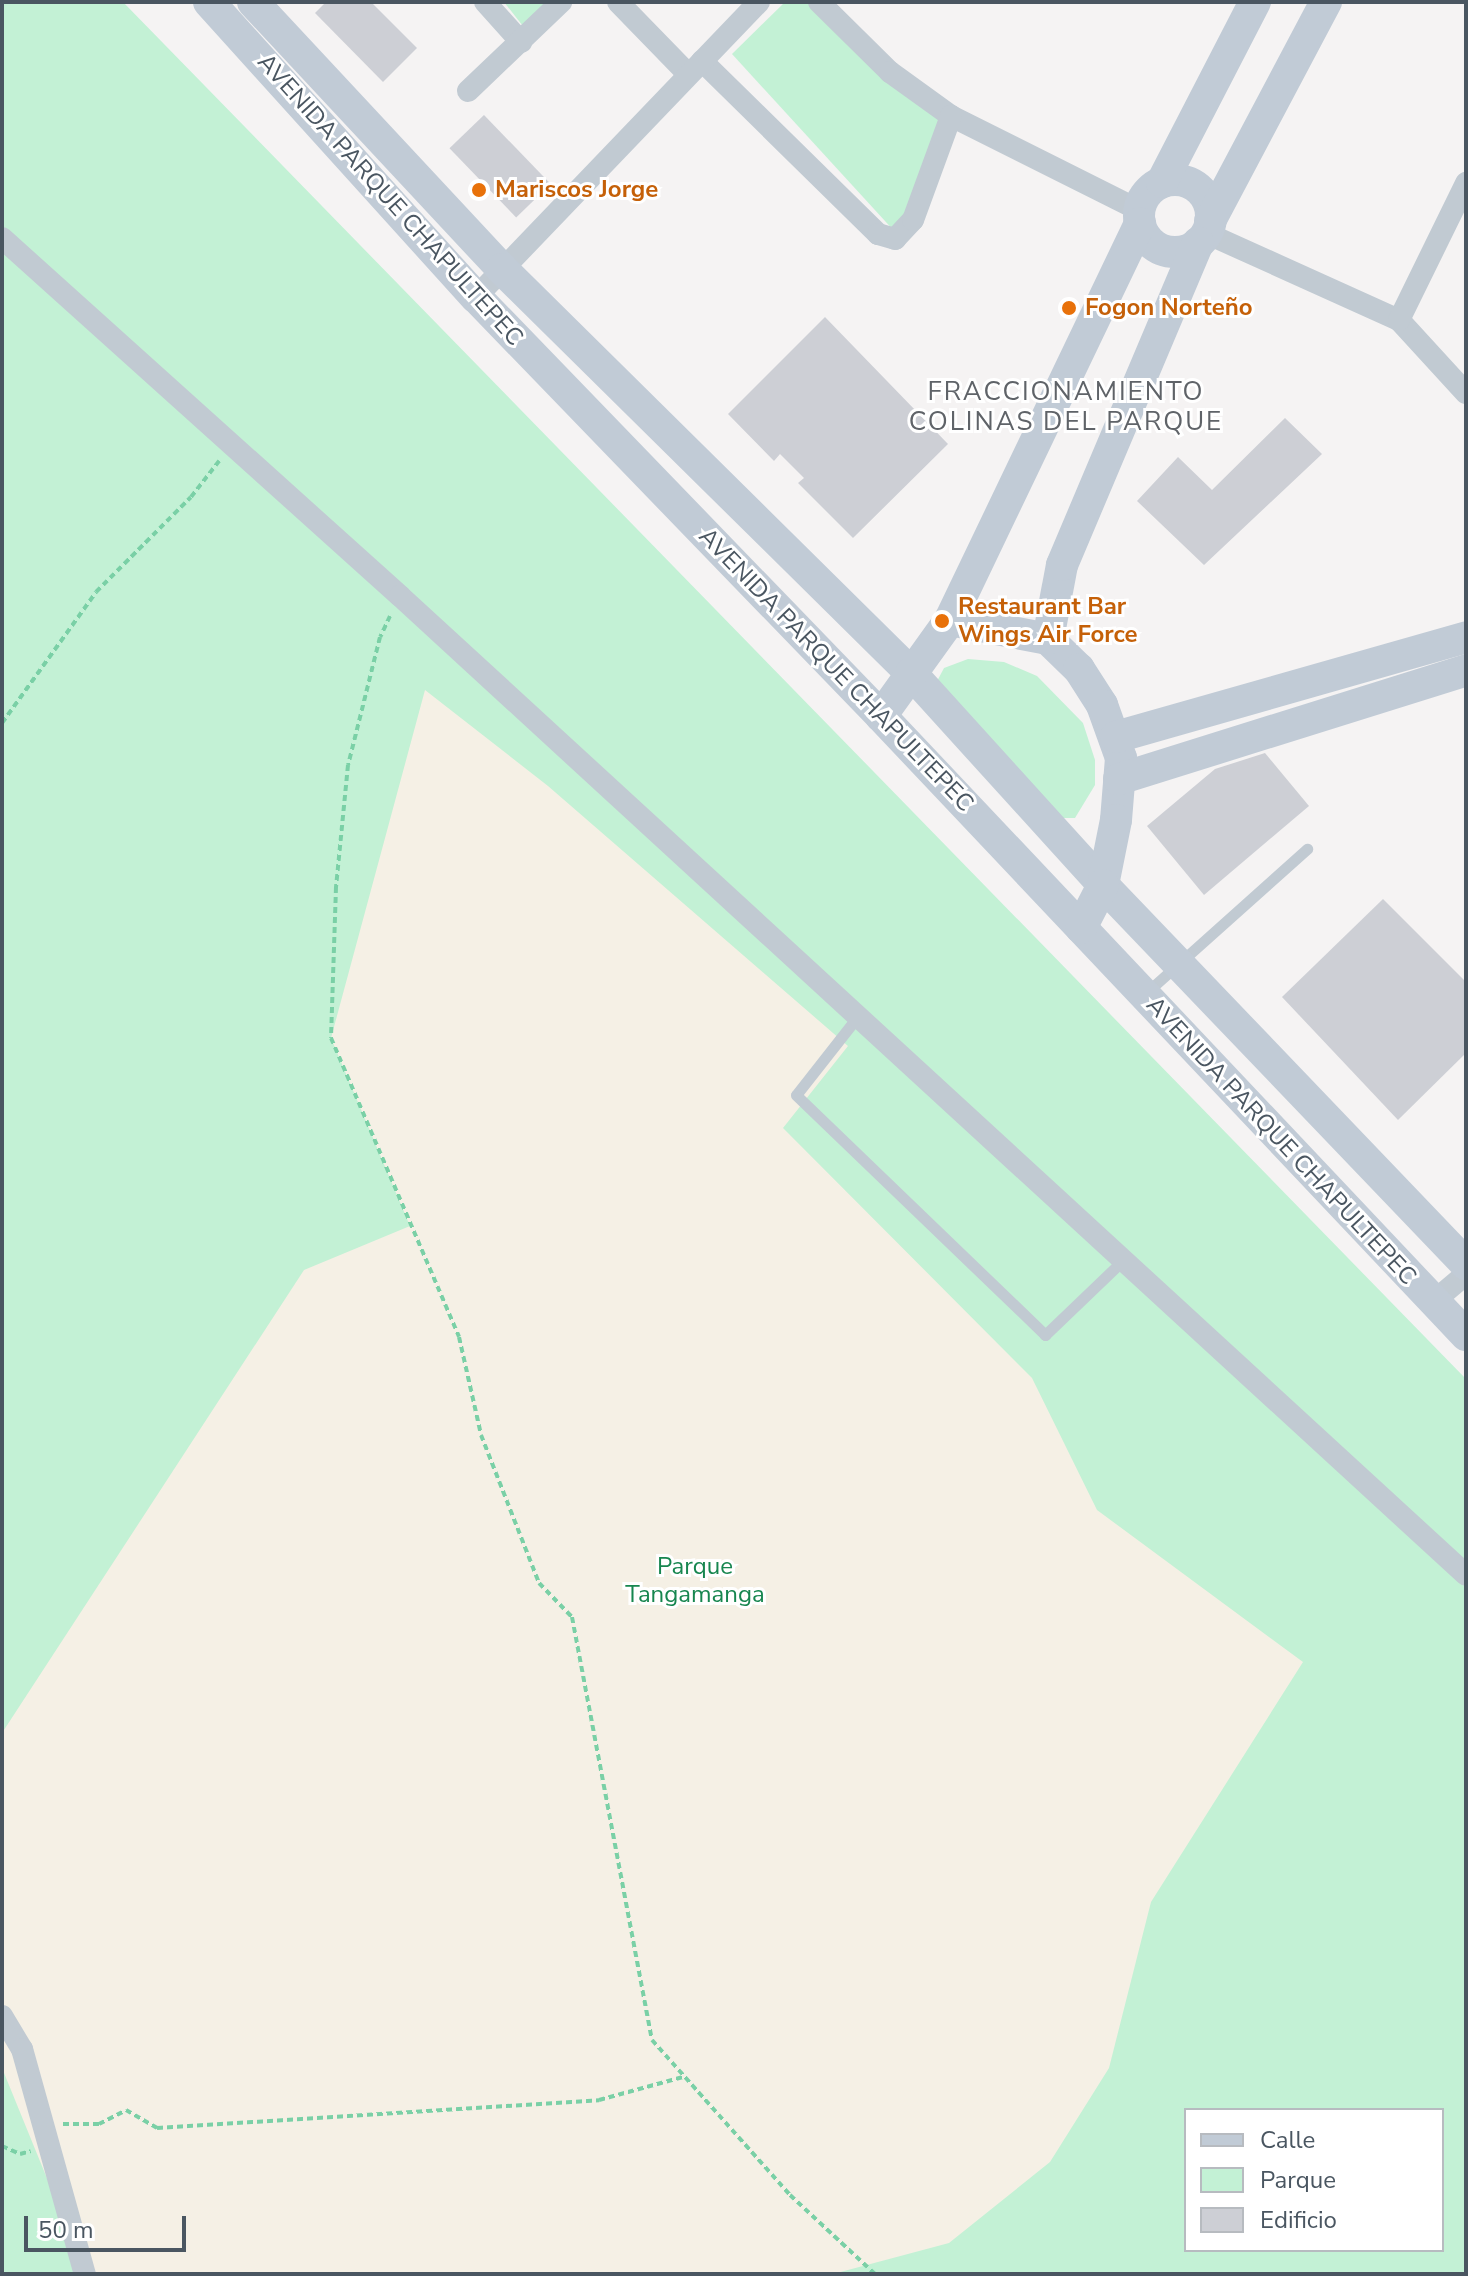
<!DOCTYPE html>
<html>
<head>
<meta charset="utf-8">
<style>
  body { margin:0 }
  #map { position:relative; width:1468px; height:2276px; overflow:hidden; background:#f5f3f3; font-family:"Nunito Sans",sans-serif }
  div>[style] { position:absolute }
  .green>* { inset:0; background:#c3f1d5 }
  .sand>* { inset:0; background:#f5f0e5 }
  .building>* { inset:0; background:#cdcfd5; transform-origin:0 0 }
  .path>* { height:4px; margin-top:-2px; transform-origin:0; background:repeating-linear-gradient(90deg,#7ad0a6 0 6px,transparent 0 10px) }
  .lane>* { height:11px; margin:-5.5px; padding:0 5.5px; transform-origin:5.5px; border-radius:5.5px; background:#c1cad2 }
  .street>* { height:22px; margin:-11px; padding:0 11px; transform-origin:11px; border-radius:11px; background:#c1cad2 }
  .secondary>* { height:32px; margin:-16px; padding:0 16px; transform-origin:16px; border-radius:16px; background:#c1cbd6 }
  .secondary>.ring { margin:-16px; padding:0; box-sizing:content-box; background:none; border:32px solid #c1cbd6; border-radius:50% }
  .dots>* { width:22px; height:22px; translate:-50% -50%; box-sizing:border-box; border:4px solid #fff; border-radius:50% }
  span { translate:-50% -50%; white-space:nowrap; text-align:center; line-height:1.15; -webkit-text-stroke:6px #fff; paint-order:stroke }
  .food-label { font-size:24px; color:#c56008; font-weight:700 }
  .left { translate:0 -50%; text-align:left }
  .street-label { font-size:24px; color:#4a5661 }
  .park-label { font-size:24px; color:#17864f }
  .neighbourhood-label { font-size:26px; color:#5f6368; letter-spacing:2px }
  .frame { position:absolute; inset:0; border:4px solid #4a5661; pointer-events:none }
  .legend { position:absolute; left:1184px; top:2108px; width:260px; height:144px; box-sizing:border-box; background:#fff; border:2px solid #b7bbc0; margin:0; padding:10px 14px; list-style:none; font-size:24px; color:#4a5661 }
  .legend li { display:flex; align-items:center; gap:16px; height:40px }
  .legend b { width:40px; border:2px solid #b7bbc0 }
  .scale { position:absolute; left:24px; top:2216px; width:162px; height:36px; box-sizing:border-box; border:4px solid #4a5661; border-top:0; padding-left:10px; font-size:24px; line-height:28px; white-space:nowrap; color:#4a5661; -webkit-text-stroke:6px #fff; paint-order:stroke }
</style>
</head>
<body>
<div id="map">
  <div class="green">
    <i style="clip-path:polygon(evenodd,2px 2px,123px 2px,1466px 1379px,1466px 2274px,2px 2274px,2px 2px,1186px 2110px,1442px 2110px,1442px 2250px,1186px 2250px,1186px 2110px)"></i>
    <i style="clip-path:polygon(504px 2px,557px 2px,526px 30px)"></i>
    <i style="clip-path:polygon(785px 2px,808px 2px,944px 119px,896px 233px,732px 54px)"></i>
    <i style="clip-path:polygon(968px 659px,1004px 662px,1037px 676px,1083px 723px,1095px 760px,1095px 785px,1075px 818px,1063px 818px,935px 685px,944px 668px)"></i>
  </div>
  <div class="sand">
    <i style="clip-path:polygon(425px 690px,548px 786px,848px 1046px,783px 1128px,1032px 1378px,1097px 1510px,1303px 1662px,1151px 1902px,1109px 2068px,1050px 2162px,949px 2243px,833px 2274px,79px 2274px,55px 2198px,2px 2068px,2px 1733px,304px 1270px,410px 1226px,331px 1038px)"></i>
  </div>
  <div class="building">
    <i style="clip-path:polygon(326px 2px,371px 2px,417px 48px,383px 82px,315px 13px)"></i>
    <i style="left:484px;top:115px;width:96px;height:48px;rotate:46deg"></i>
    <i style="clip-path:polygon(825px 317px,948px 444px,853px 538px,798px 483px,804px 478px,780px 454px,774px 461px,728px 414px)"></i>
    <i style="clip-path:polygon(1285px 418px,1322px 454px,1204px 565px,1137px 501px,1178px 457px,1212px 490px)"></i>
    <i style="clip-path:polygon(1265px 753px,1309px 806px,1204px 895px,1147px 826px,1215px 769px)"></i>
    <i style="clip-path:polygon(1383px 899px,1466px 982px,1466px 1053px,1398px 1120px,1282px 997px)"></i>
  </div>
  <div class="path">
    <i style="left:390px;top:616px;width:23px;rotate:115deg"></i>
    <i style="left:380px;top:637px;width:132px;rotate:104deg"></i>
    <i style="left:348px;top:765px;width:123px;rotate:95.6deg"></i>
    <i style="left:336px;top:887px;width:151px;rotate:91.9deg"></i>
    <i style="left:331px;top:1038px;width:325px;rotate:66.8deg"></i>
    <i style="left:459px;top:1337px;width:100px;rotate:77.3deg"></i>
    <i style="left:481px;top:1435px;width:159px;rotate:68.6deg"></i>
    <i style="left:539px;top:1583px;width:47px;rotate:45.9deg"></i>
    <i style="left:572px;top:1617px;width:430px;rotate:79.3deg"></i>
    <i style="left:652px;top:2040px;width:208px;rotate:48.3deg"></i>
    <i style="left:790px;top:2195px;width:116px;rotate:42.9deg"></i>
    <i style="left:2px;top:723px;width:161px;rotate:-54.3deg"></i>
    <i style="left:96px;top:592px;width:134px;rotate:-45deg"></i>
    <i style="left:191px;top:497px;width:46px;rotate:-52.1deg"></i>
    <i style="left:63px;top:2124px;width:36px"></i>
    <i style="left:99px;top:2124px;width:30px;rotate:-27deg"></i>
    <i style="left:126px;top:2110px;width:36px;rotate:30deg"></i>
    <i style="left:157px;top:2128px;width:443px;rotate:-3.6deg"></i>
    <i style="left:599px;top:2100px;width:87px;rotate:-15.3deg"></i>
    <i style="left:2px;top:2146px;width:20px;rotate:24deg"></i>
    <i style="left:20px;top:2154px;width:11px;rotate:-15deg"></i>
  </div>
  <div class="lane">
    <i style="left:1147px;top:992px;width:215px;rotate:-41.8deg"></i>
    <i style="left:858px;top:1016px;width:100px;rotate:128.1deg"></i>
    <i style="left:796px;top:1095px;width:346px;rotate:43.9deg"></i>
    <i style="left:1045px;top:1335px;width:104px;rotate:-43.8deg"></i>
  </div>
  <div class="street">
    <i style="left:485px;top:2px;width:54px;rotate:48deg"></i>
    <i style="left:618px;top:2px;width:99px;rotate:45.8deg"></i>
    <i style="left:819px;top:2px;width:100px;rotate:44.6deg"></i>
    <i style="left:890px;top:72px;width:75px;rotate:35.8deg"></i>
    <i style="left:951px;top:116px;width:210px;rotate:26.6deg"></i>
    <i style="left:702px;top:61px;width:247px;rotate:44.5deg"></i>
    <i style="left:878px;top:234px;width:18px;rotate:16deg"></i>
    <i style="left:895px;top:239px;width:26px;rotate:-47deg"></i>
    <i style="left:913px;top:220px;width:111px;rotate:-69.9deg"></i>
    <i style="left:468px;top:91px;width:129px;rotate:-43.7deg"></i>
    <i style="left:1206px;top:233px;width:212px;rotate:24.3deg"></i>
    <i style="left:1399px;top:320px;width:99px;rotate:47.5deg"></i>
    <i style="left:2px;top:238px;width:535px;rotate:41.97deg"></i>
    <i style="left:400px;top:596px;width:1447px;rotate:42.56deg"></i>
    <i style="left:476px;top:297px;width:409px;rotate:-46.2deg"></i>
    <i style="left:1399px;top:320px;width:153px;rotate:-63.9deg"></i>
    <i style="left:1433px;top:1302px;width:43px;rotate:-40.3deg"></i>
    <i style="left:2px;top:2016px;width:39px;rotate:59deg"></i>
    <i style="left:22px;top:2049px;width:234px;rotate:74.4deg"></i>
  </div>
  <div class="secondary">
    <i style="left:209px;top:2px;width:398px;rotate:47.9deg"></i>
    <i style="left:476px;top:297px;width:583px;rotate:45.97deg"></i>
    <i style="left:881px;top:716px;width:852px;rotate:46.62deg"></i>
    <i style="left:253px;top:2px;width:365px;rotate:47deg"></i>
    <i style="left:502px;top:269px;width:575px;rotate:44.65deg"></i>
    <i style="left:911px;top:673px;width:286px;rotate:47.8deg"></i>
    <i style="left:1103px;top:885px;width:525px;rotate:46.24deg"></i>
    <i class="ring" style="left:1139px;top:180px;width:40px;height:40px"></i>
    <i style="left:1162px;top:182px;width:203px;rotate:-62.7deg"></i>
    <i style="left:1210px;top:221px;width:248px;rotate:-62.1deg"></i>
    <i style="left:950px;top:620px;width:100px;rotate:11deg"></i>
    <i style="left:1048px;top:639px;width:43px;rotate:44.1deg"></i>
    <i style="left:1079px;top:669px;width:43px;rotate:57.4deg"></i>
    <i style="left:1102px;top:705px;width:56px;rotate:70.3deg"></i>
    <i style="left:1121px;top:758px;width:62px;rotate:94.6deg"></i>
    <i style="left:1116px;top:820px;width:66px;rotate:101.3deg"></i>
    <i style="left:1103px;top:885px;width:48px;rotate:117.1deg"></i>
    <i style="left:1048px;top:639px;width:75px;rotate:-79.3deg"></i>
    <i style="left:1062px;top:565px;width:350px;rotate:-67.1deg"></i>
    <i style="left:881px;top:716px;width:118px;rotate:-54.3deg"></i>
    <i style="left:950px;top:620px;width:440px;rotate:-64.4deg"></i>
    <i style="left:1116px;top:737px;width:364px;rotate:-15.9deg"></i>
    <i style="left:1119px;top:779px;width:364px;rotate:-17.4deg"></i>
  </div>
  <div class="dots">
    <i style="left:479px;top:190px;background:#e8710a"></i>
    <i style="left:1069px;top:308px;background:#e8710a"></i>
    <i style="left:942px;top:621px;background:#e8710a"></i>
  </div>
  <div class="food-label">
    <span class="left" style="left:495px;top:190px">Mariscos Jorge</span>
    <span class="left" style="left:1085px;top:308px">Fogon Norteño</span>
    <span class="left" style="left:958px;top:621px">Restaurant Bar<br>Wings Air Force</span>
  </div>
  <div class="street-label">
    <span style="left:390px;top:200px;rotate:48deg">AVENIDA PARQUE CHAPULTEPEC</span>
    <span style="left:836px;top:670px;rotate:46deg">AVENIDA PARQUE CHAPULTEPEC</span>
    <span style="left:1281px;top:1141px;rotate:47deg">AVENIDA PARQUE CHAPULTEPEC</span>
  </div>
  <div class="park-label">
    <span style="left:695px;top:1581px">Parque<br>Tangamanga</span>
  </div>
  <div class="neighbourhood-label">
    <span style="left:1066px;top:407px">FRACCIONAMIENTO<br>COLINAS DEL PARQUE</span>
  </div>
  <div class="frame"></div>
  <ul class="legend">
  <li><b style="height:10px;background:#c1cbd6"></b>Calle</li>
  <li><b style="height:22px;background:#c3f1d5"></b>Parque</li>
  <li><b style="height:22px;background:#cdcfd5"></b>Edificio</li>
  </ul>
  <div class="scale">50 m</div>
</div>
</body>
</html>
